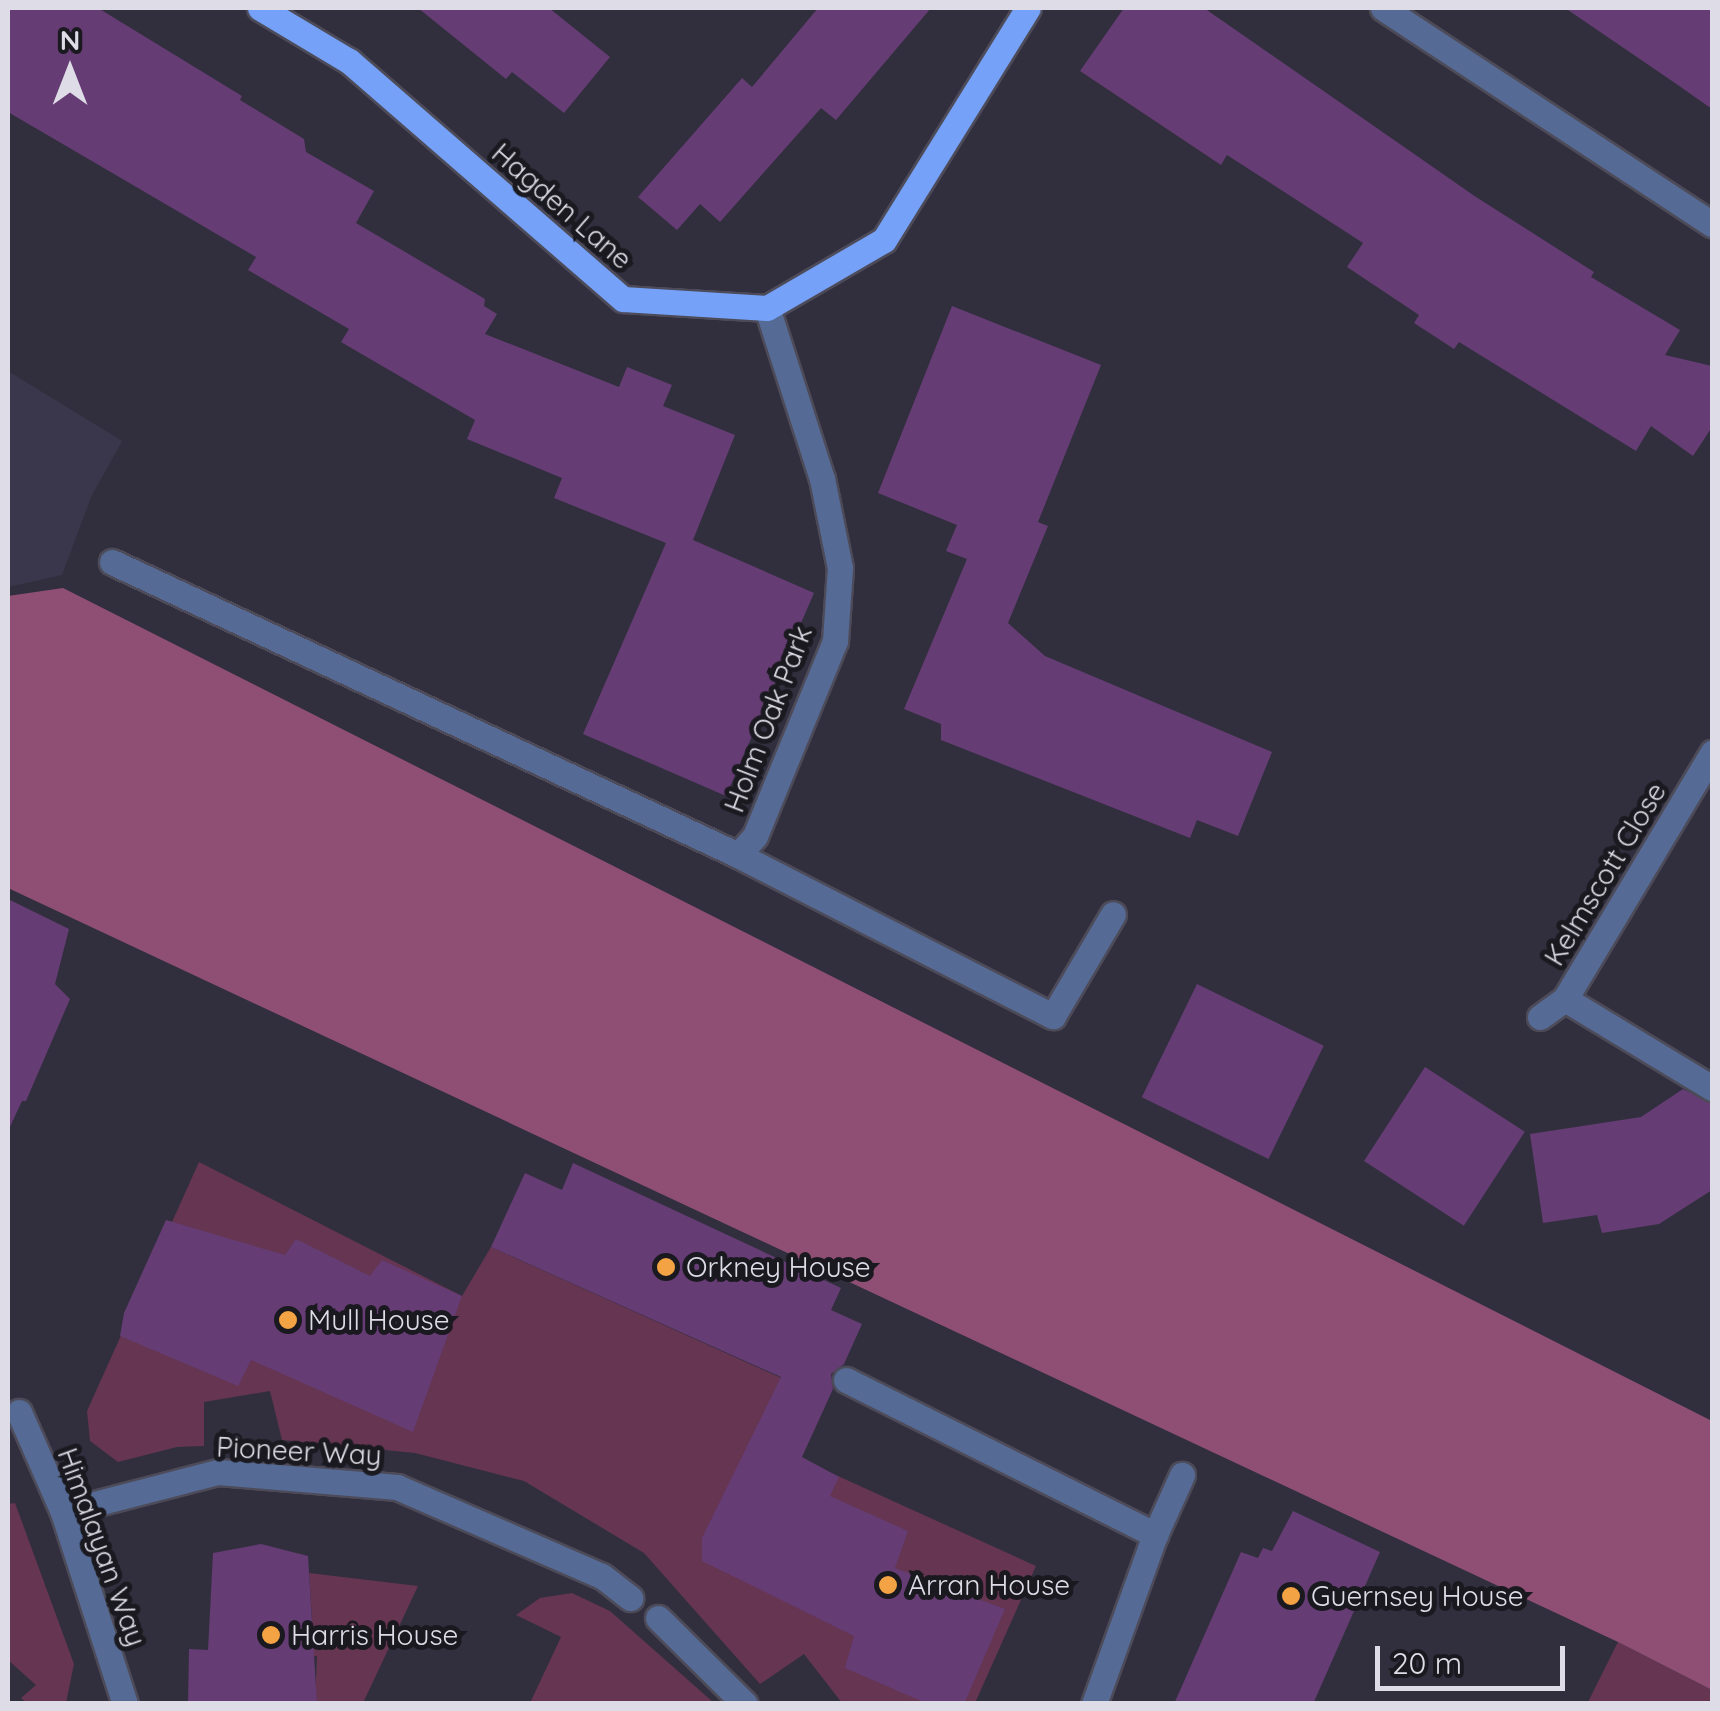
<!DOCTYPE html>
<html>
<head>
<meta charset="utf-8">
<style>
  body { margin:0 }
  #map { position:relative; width:1720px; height:1711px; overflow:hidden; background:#312f3e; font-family:Quicksand,sans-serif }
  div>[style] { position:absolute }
  .built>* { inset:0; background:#3a374c }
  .green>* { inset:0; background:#653551 }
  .forest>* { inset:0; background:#8f4f75 }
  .building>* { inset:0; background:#653c73; transform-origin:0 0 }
  .roads { filter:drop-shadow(2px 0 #4d4b59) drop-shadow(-2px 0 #4d4b59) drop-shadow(0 2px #4d4b59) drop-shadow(0 -2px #4d4b59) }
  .service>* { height:25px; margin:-12.5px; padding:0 12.5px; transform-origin:12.5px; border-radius:12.5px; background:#556b95 }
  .minor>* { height:25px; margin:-12.5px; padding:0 12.5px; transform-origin:12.5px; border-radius:12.5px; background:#556b95 }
  .primary>* { height:25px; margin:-12.5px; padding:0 12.5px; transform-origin:12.5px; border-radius:12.5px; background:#75a2f8 }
  .dots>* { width:28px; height:28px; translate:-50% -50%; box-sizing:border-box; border:5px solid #19191f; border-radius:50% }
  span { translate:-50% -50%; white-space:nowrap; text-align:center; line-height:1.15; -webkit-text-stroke:10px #19191f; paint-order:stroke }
  .street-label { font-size:28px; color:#dedde7 }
  .poi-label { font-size:28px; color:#dedde7 }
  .left { translate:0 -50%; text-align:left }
  .frame { position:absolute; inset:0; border:10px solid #dedde7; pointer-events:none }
  .north { position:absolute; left:20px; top:20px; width:100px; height:100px; -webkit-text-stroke:8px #19191f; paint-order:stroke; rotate:0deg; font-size:28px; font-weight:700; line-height:40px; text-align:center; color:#dedde7 }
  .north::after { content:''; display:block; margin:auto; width:35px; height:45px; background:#dedde7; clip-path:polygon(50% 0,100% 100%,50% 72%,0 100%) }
  .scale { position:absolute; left:1375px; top:1646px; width:190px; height:45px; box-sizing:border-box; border:5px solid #dedde7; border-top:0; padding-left:12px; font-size:30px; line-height:35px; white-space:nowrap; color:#dedde7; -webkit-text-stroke:8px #19191f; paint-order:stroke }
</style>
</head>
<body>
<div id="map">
  <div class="built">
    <i style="clip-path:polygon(8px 371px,122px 441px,91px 497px,62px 575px,8px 587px)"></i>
  </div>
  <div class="green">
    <i style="clip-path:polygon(199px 1162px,462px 1296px,491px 1247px,828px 1399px,752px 1437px,1036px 1566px,975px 1703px,842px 1703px,804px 1654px,760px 1684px,644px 1553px,524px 1481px,415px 1453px,282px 1440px,270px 1391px,204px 1402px,204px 1446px,177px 1447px,118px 1462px,90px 1441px,87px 1411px)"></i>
    <i style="clip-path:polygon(15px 1503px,74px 1664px,66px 1703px,27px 1703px,21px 1698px,36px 1685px,8px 1660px,8px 1504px)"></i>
    <i style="clip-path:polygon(309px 1573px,418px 1586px,363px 1703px,315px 1703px,317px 1656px,302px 1658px,312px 1619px)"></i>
    <i style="clip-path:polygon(572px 1593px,610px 1611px,714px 1703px,530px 1703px,561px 1637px,516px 1615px,540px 1598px)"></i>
    <i style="clip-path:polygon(1618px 1642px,1712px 1690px,1712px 1703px,1587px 1704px)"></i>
  </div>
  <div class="forest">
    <i style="clip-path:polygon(63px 588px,1712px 1421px,1712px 1690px,1618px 1642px,8px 888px,8px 596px)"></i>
  </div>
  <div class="building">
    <i style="clip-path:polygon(8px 8px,98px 8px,242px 96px,240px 100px,304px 139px,306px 152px,374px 191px,356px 223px,485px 299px,484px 306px,497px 314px,485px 334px,619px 387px,627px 367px,672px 385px,663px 406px,735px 435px,693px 540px,814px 593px,726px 796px,583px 734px,666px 543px,554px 498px,562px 478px,467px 439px,475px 420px,341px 342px,349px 329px,248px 270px,256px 257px,8px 112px)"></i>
    <i style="clip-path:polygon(418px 8px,549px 8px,610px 57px,564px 113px,512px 72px,506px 79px)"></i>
    <i style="clip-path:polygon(818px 8px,931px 8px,836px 120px,821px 108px,720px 222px,700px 204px,677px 230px,638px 197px,742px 78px,752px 87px)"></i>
    <i style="clip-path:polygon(1124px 8px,1204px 8px,1476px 197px,1594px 272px,1591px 277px,1680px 330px,1665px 355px,1712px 366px,1712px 427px,1693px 456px,1651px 426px,1636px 451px,1459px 342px,1454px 349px,1414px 323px,1419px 315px,1347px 267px,1363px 243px,1227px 155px,1221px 165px,1080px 71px)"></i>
    <i style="clip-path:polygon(1565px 8px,1712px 8px,1712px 109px,1675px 83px)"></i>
    <i style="clip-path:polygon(952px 306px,1101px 365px,1038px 522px,1048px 526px,1008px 623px,1045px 656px,1272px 752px,1238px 836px,1197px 820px,1190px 838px,941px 740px,941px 724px,904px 709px,967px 559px,946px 551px,957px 525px,878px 493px)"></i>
    <i style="clip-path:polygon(8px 899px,69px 929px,55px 984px,70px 999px,26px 1101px,22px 1101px,8px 1131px)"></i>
    <i style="left:1197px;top:984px;width:141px;height:126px;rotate:26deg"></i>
    <i style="left:1425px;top:1067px;width:119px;height:112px;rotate:33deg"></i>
    <i style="clip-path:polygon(1683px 1089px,1712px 1104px,1712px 1190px,1659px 1224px,1602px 1233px,1597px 1215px,1543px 1223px,1530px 1134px,1641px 1117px)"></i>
    <i style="clip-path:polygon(573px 1163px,841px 1288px,831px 1310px,862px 1324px,844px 1364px,831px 1374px,833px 1389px,802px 1457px,839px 1477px,830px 1496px,908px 1531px,895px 1568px,1005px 1609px,964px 1704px,928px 1704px,845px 1668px,854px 1636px,702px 1561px,702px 1538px,781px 1377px,491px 1247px,525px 1173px,562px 1190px)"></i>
    <i style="clip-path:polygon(166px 1220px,285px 1255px,296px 1239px,370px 1276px,382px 1260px,462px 1296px,413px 1432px,251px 1360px,238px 1386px,120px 1336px,124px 1313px)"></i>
    <i style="clip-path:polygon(1293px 1511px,1380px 1552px,1313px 1704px,1174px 1704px,1241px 1552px,1258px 1558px,1263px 1548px,1272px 1551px)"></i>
    <i style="clip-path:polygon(261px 1544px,308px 1556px,317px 1704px,188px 1704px,189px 1649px,208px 1650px,213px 1553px)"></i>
  </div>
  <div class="roads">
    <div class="service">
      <i style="left:1565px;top:999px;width:172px;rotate:31.2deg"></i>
      <i style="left:846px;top:1380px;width:346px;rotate:26.6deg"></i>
    </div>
    <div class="minor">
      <i style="left:1383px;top:8px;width:394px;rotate:33.3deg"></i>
      <i style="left:112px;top:562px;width:691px;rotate:25.08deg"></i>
      <i style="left:738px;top:855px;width:354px;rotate:27.1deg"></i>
      <i style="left:1053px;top:1016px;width:118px;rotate:-59.5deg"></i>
      <i style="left:738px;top:855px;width:25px;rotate:-48deg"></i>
      <i style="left:755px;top:836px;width:211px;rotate:-67.7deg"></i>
      <i style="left:835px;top:641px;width:73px;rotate:-86.1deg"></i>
      <i style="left:840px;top:568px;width:91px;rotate:-101.4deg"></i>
      <i style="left:822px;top:479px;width:180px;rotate:-107.8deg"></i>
      <i style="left:1540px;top:1017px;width:31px;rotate:-36deg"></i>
      <i style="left:1565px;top:999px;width:287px;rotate:-59.1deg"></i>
      <i style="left:19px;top:1412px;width:109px;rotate:66.3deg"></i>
      <i style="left:63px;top:1512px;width:202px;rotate:72.1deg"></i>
      <i style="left:63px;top:1512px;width:160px;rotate:-14.5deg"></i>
      <i style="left:218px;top:1472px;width:180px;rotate:4.8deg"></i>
      <i style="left:397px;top:1487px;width:223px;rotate:23.5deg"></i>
      <i style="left:602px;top:1576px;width:36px;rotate:38deg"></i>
      <i style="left:658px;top:1618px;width:122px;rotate:44.7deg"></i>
      <i style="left:1094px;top:1704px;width:180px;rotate:-70.2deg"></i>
      <i style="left:1155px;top:1535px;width:66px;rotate:-65.8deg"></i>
    </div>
    <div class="primary">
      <i style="left:260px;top:8px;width:104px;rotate:30.8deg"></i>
      <i style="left:349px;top:61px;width:363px;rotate:41deg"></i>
      <i style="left:623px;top:299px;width:144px;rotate:3.6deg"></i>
      <i style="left:767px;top:308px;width:135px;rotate:-30.2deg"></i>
      <i style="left:884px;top:240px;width:273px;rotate:-58.2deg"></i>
    </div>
  </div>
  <div class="dots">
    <i style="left:666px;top:1267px;background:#f4a344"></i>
    <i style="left:288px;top:1320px;background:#f4a344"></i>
    <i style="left:888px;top:1585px;background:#f4a344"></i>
    <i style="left:1291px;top:1596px;background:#f4a344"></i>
    <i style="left:271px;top:1635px;background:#f4a344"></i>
  </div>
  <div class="street-label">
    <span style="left:562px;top:206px;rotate:41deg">Hagden Lane</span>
    <span style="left:768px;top:719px;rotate:-69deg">Holm Oak Park</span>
    <span style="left:1605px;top:874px;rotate:-59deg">Kelmscott Close</span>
    <span style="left:299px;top:1451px;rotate:3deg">Pioneer Way</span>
    <span style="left:102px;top:1547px;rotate:70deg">Himalayan Way</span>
  </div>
  <div class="poi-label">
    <span class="left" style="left:686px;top:1267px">Orkney House</span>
    <span class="left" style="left:308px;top:1320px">Mull House</span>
    <span class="left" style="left:908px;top:1585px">Arran House</span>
    <span class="left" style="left:1311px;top:1596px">Guernsey House</span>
    <span class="left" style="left:291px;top:1635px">Harris House</span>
  </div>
  <div class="frame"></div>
  <div class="north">N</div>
  <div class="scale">20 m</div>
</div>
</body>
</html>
